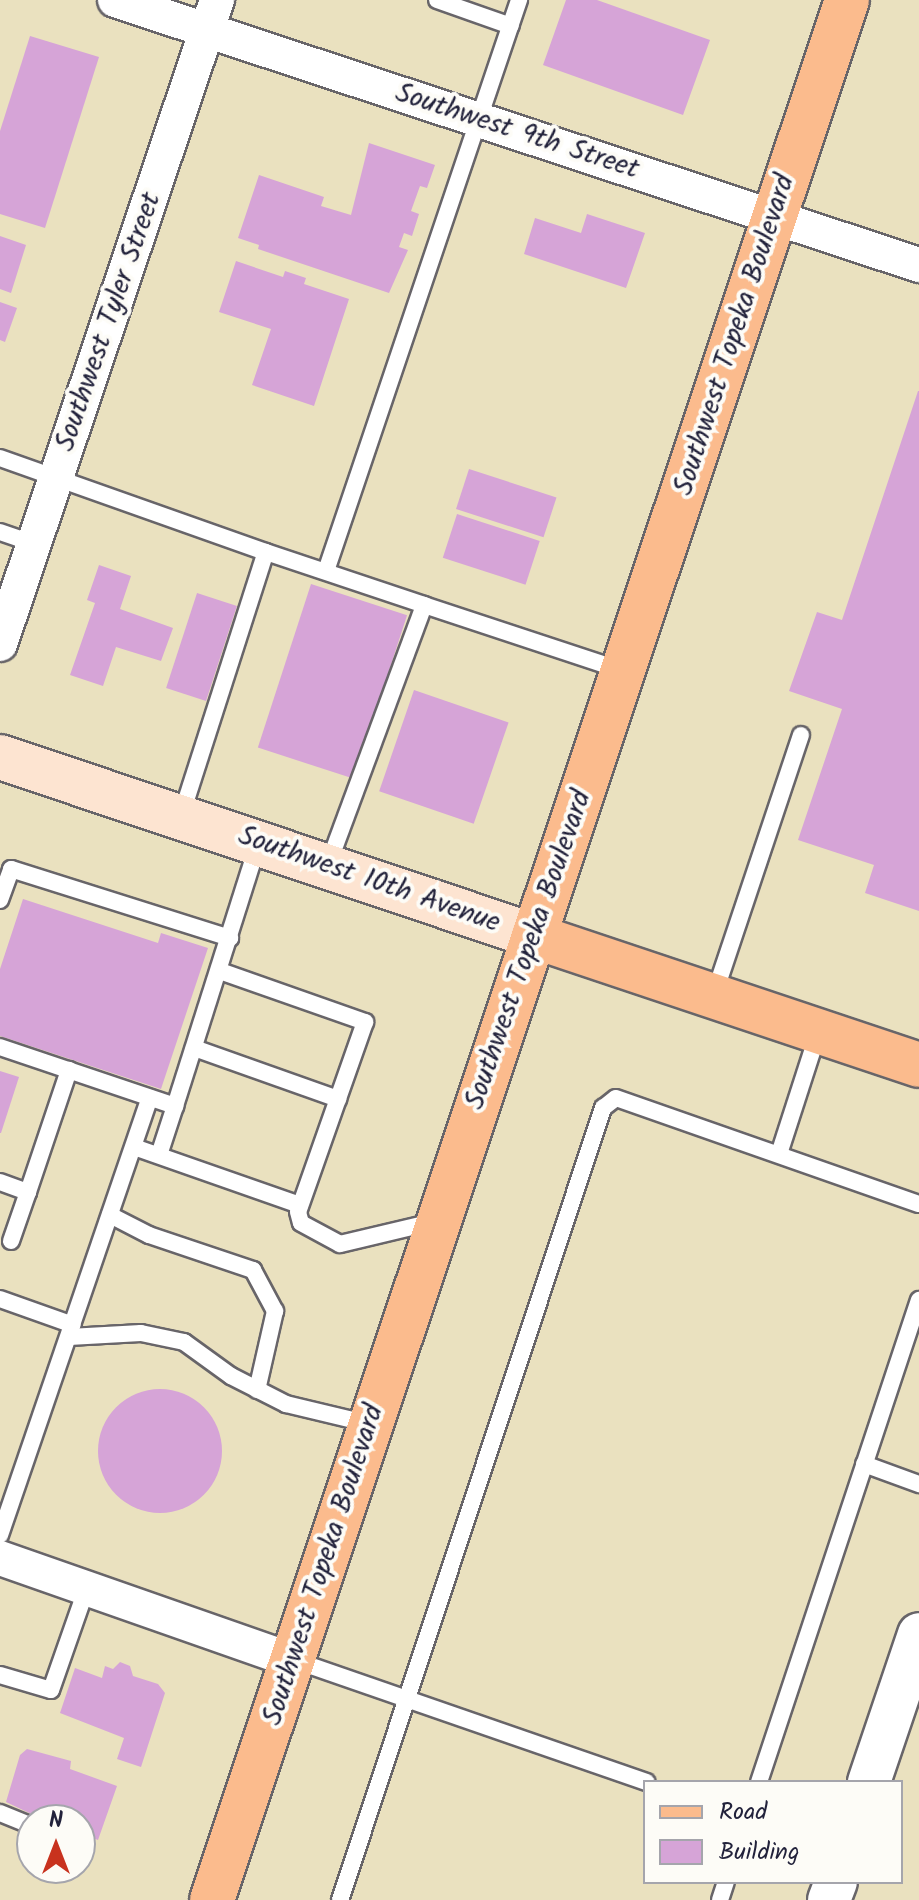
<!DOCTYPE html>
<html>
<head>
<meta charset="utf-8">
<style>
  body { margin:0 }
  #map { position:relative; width:919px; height:1900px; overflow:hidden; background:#eae1bf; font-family:Kalam,sans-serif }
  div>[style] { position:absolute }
  .building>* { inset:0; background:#d6a4d7; transform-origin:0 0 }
  .round { border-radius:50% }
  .roads { filter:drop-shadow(2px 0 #686569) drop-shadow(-2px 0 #686569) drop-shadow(0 2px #686569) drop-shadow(0 -2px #686569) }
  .service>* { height:16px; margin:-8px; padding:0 8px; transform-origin:8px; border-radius:8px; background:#fff }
  .minor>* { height:34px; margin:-17px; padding:0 17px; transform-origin:17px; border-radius:17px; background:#fff }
  .tertiary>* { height:42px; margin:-21px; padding:0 21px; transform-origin:21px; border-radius:21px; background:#fff }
  .secondary>* { height:44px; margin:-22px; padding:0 22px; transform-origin:22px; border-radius:22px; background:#fde4d1 }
  .primary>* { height:44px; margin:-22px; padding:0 22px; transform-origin:22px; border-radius:22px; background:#fbbb8d }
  span { translate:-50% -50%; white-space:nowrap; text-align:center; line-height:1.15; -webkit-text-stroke:8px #fdfcf7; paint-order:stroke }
  .street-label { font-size:28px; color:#22223b }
  .legend { position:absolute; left:643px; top:1780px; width:260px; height:104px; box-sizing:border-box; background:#fdfcf7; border:2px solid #a5a5ac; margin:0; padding:10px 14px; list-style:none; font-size:24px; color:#22223b }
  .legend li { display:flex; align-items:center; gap:16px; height:40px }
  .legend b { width:40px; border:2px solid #a5a5ac }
  .north { position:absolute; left:16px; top:1804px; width:80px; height:80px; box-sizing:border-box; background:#fdfcf7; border:2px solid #a5a5ac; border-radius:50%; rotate:0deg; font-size:22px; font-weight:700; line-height:32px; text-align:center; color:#22223b }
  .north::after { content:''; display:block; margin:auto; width:28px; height:36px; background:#c8321e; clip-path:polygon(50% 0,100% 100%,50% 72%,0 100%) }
</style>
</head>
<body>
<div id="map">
  <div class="building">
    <i style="clip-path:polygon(566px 0,597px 0,710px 40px,683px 115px,543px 65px)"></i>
    <i style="clip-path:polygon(30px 36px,99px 57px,45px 228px,0 214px,0 131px)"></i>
    <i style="clip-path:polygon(369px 143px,435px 165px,427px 188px,420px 186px,411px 211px,419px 214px,412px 236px,404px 233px,399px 247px,408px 250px,389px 293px,258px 249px,259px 245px,238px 238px,259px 175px,324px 197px,321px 206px,351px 215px)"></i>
    <i style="clip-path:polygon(587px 214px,645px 233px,626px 288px,524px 254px,535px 218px,581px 233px)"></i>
    <i style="clip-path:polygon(0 236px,26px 245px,11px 293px,0 289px)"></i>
    <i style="clip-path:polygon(236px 261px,283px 277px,285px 271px,306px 278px,304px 284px,349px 299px,314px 406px,252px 385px,271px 329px,219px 312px)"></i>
    <i style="clip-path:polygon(0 302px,17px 308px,5px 342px,0 340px)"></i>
    <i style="clip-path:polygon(918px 391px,919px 391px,919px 911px,865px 893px,874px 865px,798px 840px,842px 709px,789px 691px,817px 612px,842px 620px)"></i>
    <i style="left:469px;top:469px;width:92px;height:42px;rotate:18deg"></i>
    <i style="left:457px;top:514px;width:87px;height:46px;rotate:18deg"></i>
    <i style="clip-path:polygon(99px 565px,131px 576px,120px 609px,173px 628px,161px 661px,116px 647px,103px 686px,70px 675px,95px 603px,87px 600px)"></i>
    <i style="left:311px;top:584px;width:101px;height:172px;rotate:18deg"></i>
    <i style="left:197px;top:593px;width:42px;height:100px;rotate:18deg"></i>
    <i style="left:414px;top:690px;width:100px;height:107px;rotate:19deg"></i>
    <i style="clip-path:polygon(23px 899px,158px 943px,161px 933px,208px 948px,161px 1089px,0 1036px,0 969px)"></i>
    <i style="clip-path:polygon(0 1071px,19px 1077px,1px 1133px,0 1133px)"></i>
    <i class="round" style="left:98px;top:1389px;width:124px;height:124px"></i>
    <i style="clip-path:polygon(120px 1662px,130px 1666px,133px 1676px,158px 1684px,165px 1693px,141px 1767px,117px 1759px,124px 1738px,60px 1713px,75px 1668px,102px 1678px,105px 1666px,113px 1669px)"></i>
    <i style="clip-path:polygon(27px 1749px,71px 1761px,70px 1769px,117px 1786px,98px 1840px,80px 1833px,80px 1820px,44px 1820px,6px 1802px,20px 1755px)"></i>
  </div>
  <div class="roads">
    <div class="service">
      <i style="left:437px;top:0;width:78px;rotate:19.4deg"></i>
      <i style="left:0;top:458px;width:282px;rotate:19.5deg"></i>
      <i style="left:0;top:532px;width:37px;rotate:19deg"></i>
      <i style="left:326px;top:571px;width:603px;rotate:-71.32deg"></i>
      <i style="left:181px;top:816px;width:277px;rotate:-72.2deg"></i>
      <i style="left:266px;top:552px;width:167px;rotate:18.5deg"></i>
      <i style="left:328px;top:865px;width:277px;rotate:-69.7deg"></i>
      <i style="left:424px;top:605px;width:206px;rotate:18.3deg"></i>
      <i style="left:0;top:900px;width:33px;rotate:-70deg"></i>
      <i style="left:11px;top:869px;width:230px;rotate:17.5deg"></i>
      <i style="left:220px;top:971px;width:154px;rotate:19.4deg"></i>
      <i style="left:365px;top:1022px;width:201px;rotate:109.4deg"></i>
      <i style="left:298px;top:1212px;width:11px;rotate:75deg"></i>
      <i style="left:301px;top:1223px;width:44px;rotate:28.3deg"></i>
      <i style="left:340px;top:1244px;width:96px;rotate:-13.3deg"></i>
      <i style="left:714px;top:995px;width:274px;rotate:-71.5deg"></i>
      <i style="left:0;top:1047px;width:185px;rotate:18.6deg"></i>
      <i style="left:175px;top:1106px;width:274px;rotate:-72.4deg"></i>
      <i style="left:194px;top:1048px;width:153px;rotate:19.5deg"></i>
      <i style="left:134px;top:1147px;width:176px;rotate:19.3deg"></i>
      <i style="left:779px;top:1154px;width:127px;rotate:-72.1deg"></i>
      <i style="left:159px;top:1155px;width:52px;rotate:-71.9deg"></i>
      <i style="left:0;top:1182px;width:30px;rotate:20deg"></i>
      <i style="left:28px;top:1192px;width:129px;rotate:-71.4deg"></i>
      <i style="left:110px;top:1215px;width:44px;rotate:27.1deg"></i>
      <i style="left:149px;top:1235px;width:110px;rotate:18.6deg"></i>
      <i style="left:253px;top:1270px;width:47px;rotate:61.8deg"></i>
      <i style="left:275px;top:1311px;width:81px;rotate:102.8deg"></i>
      <i style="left:11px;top:1241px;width:52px;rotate:-70.9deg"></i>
      <i style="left:0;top:1299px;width:77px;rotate:19.6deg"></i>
      <i style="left:69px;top:1337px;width:72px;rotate:-3.2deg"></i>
      <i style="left:141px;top:1333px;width:44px;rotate:11.8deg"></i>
      <i style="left:184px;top:1342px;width:58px;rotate:35.9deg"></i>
      <i style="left:231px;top:1376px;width:62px;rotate:27deg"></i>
      <i style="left:286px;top:1404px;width:85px;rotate:13.5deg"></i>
      <i style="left:864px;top:1464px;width:59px;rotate:20deg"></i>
      <i style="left:0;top:1535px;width:462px;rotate:-71.1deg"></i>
      <i style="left:294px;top:1660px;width:373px;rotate:19.1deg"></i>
      <i style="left:0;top:1675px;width:53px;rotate:16.4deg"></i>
      <i style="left:51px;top:1690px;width:109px;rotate:-70.7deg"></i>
      <i style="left:759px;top:1782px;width:508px;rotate:-71.64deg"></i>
      <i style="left:0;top:1813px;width:35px;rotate:22deg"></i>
      <i style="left:340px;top:1900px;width:835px;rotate:-71.63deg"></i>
      <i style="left:603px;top:1108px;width:16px;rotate:-38deg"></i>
      <i style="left:616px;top:1098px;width:321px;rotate:19.3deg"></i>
      <i style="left:720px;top:1900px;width:19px;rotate:-72deg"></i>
    </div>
    <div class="minor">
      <i style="left:115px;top:0;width:847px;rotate:18.24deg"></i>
      <i style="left:0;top:644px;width:680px;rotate:-71.38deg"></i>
      <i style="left:0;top:1558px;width:309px;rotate:19.3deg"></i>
    </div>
    <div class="tertiary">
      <i style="left:869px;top:1782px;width:156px;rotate:-71.3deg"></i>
      <i style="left:829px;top:1900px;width:19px;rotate:-69deg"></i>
    </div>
    <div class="secondary">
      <i style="left:0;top:757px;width:563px;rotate:18.53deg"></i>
    </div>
    <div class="primary">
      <i style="left:534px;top:936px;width:406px;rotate:18.5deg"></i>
      <i style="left:212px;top:1900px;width:2003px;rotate:-71.52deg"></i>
    </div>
  </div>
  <div class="street-label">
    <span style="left:517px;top:132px;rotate:18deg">Southwest 9th Street</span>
    <span style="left:109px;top:322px;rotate:-71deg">Southwest Tyler Street</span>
    <span style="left:735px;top:335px;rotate:-72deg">Southwest Topeka Boulevard</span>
    <span style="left:369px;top:880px;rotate:19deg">Southwest 10th Avenue</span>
    <span style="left:529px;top:950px;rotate:-71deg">Southwest Topeka Boulevard</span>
    <span style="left:324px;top:1565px;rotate:-72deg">Southwest Topeka Boulevard</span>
  </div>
  <ul class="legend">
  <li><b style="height:10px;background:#fbbb8d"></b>Road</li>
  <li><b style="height:22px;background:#d6a4d7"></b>Building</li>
  </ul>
  <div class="north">N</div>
</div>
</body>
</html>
